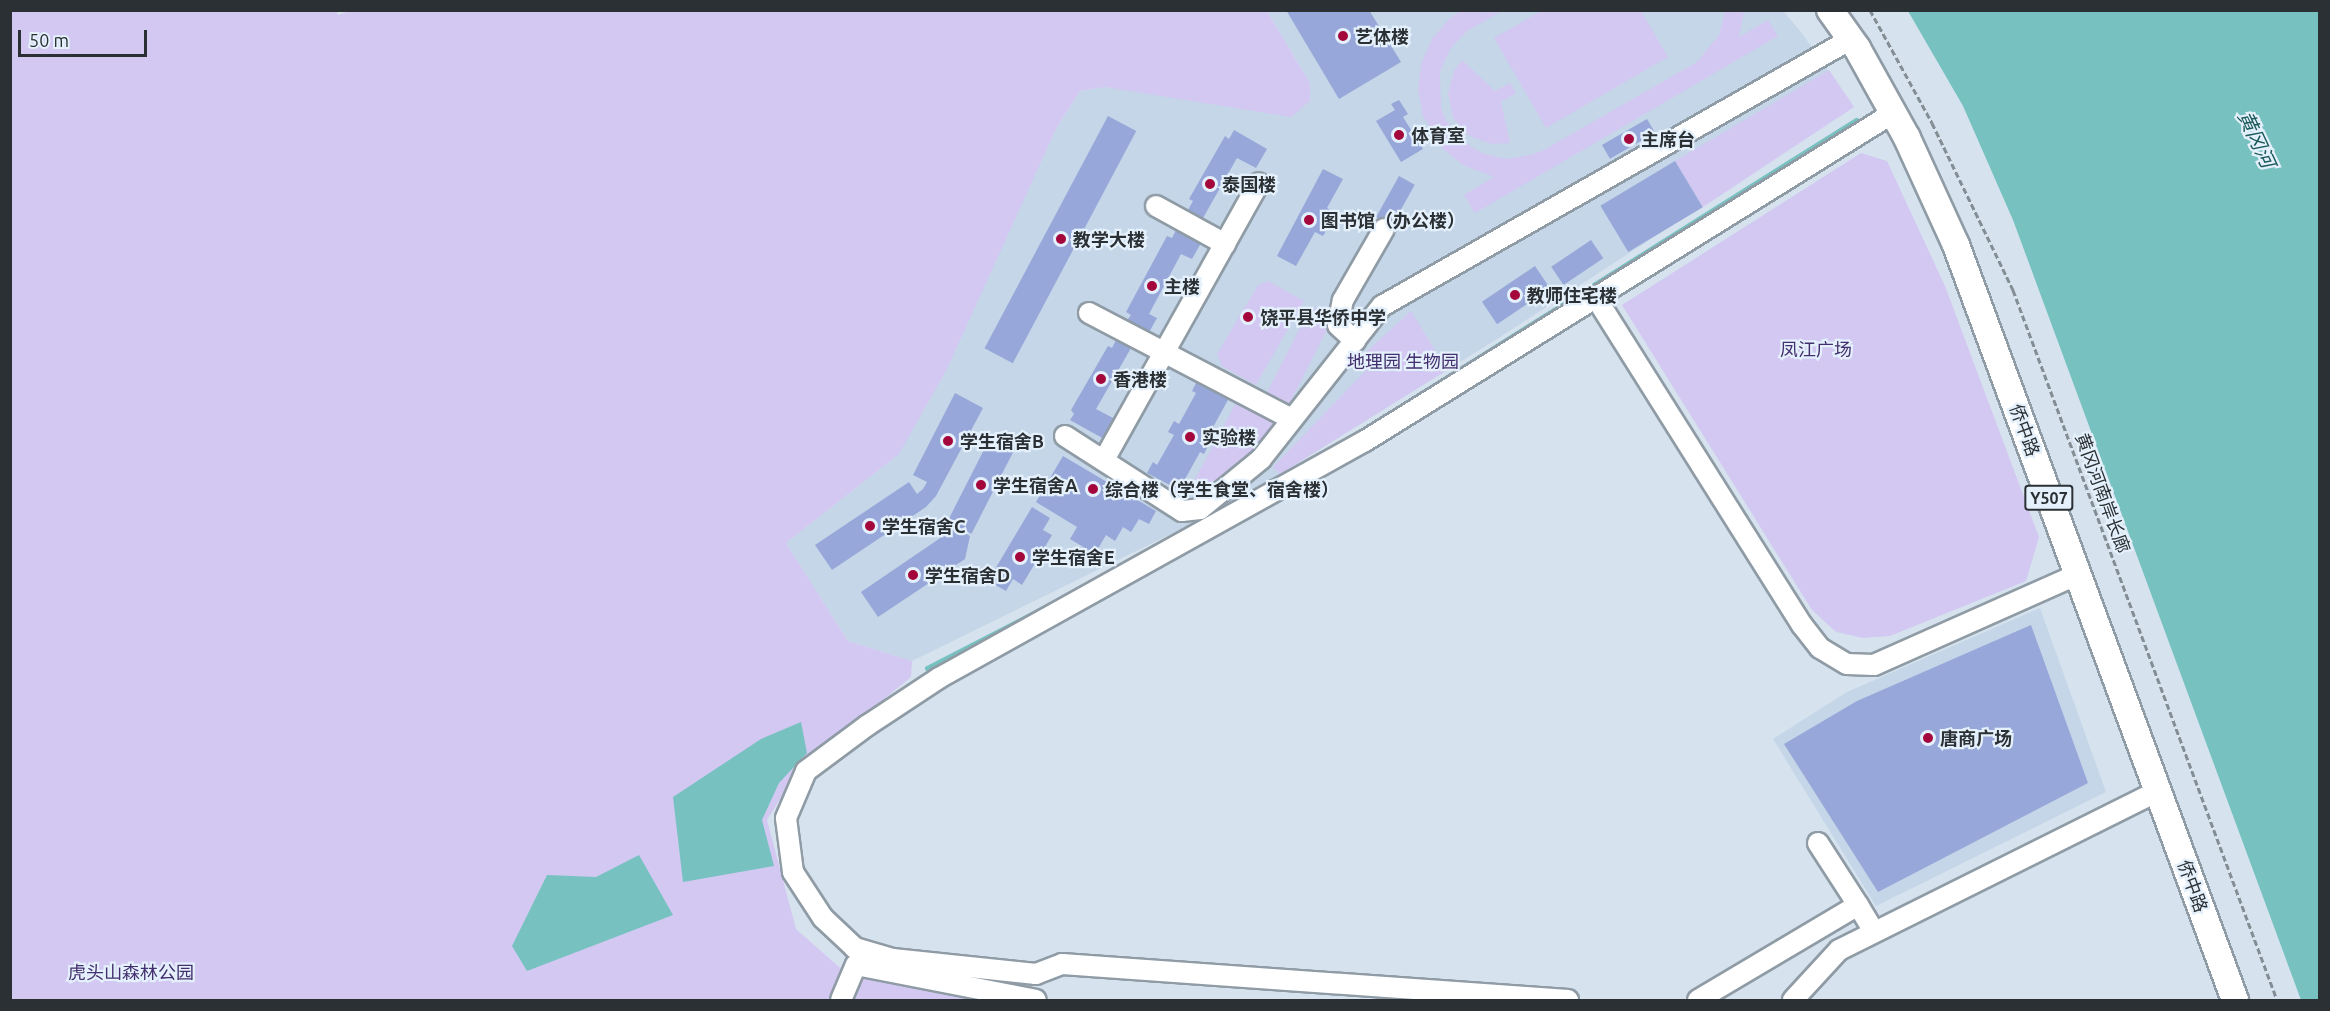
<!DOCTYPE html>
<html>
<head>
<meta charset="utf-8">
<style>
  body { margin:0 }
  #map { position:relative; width:2330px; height:1011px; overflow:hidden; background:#d6e3ee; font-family:Ubuntu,"Noto Sans SC",sans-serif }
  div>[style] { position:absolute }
  .built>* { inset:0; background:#c4d6e7 }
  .green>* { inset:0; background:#d2c8f2; transform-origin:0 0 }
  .water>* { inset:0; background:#77c2c0 }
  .stream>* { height:5px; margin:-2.5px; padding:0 2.5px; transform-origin:2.5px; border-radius:2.5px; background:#77c2c0 }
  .building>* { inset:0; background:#97a7d9; transform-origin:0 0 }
  .path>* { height:3px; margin-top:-1.5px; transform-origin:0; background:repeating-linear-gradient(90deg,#848d94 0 6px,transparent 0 9px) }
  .roads { filter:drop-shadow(2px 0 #8f9ba5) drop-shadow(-2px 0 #8f9ba5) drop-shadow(0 2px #8f9ba5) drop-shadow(0 -2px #8f9ba5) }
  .minor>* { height:20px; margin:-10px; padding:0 10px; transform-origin:10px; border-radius:10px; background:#fff }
  .major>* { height:26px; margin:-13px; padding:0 13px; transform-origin:13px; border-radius:13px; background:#fff }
  .dots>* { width:16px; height:16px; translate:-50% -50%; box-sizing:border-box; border:3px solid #e4f0fb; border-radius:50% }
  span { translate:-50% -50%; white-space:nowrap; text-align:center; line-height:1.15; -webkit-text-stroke:4.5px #e4f0fb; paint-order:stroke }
  .shield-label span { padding:2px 4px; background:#e4f0fb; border:2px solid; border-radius:4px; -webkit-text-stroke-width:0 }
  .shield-label { font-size:16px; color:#2b3034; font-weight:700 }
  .poi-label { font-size:18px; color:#2b3034; font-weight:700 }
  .left { translate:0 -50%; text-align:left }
  .park-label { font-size:18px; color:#432f6e }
  .street-label { font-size:18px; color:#2b3034 }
  .water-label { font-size:20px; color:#1a5a59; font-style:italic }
  .frame { position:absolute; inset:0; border:12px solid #2b3034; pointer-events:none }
  .scale { position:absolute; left:18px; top:30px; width:129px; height:27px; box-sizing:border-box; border:3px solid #2b3034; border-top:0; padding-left:8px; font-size:18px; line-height:21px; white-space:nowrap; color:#2b3034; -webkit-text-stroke:4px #e4f0fb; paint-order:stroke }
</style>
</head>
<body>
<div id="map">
  <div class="built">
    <i style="clip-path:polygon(1267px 11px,1783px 11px,1801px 32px,1854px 107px,1497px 339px,1280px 474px,1183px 528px,912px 661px,848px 641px,786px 543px,899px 454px,1056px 129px,1080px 91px,1105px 87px,1173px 96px,1310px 83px)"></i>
    <i style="clip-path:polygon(2040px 608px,2106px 792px,1876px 906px,1773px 739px,1847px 692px)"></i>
  </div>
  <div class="green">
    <i style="clip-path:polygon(336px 10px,338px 15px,353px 10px,1267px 11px,1310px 83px,1310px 101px,1291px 117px,1105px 87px,1080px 91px,1056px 129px,947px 369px,899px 454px,786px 543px,848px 641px,912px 661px,911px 677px,798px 770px,767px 820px,796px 929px,839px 967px,869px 978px,972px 1000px,11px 1000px,10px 11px)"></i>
    <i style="clip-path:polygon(1543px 10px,1641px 11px,1668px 57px,1546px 128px,1494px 38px)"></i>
    <i style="clip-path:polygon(1460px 11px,1502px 11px,1467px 31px,1450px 49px,1440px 72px,1441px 108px,1446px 120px,1461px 140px,1482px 153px,1506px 159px,1530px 155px,1542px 151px,1697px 62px,1719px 35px,1725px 11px,1744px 11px,1739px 37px,1768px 20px,1778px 36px,1475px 213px,1464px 195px,1494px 177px,1463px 165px,1443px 149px,1423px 116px,1418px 90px,1421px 64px,1432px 39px,1449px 19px)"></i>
    <i style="clip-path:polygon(1462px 60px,1495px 91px,1510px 83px,1516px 93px,1501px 102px,1510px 143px,1492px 144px,1474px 138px,1465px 133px,1453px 117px,1448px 94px,1454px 71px)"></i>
    <i style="clip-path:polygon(1829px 70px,1854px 107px,1703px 207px,1675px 161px)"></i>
    <i style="clip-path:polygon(1861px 153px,1887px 161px,1945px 286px,2039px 537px,2026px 581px,1890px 636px,1863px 638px,1836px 632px,1812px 610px,1622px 305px)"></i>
    <i style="clip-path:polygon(1268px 281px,1304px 301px,1256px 385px,1222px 366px,1217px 354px,1258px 285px)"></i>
    <i style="left:1311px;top:306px;width:25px;height:97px;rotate:27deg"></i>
    <i style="clip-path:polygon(1411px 311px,1447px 370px,1280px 474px,1273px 467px,1372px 364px,1366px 352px)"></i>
    <i style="clip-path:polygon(1237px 401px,1275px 421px,1258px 454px,1216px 487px,1203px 493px,1187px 494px)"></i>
  </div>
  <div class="water">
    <i style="clip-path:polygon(1908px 11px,2319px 11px,2319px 1000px,2301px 1000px,2013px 220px,1963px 106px)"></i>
    <i style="clip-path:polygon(801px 722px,807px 753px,779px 783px,762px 820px,774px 866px,683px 882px,673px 797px,761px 739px)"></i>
    <i style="clip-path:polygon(639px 855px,673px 915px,527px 971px,512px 946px,547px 875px,596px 877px)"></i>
  </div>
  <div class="stream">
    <i style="left:1350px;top:438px;width:598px;rotate:-32.15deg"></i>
    <i style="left:927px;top:668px;width:163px;rotate:-27.3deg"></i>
  </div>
  <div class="building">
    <i style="clip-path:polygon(1286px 10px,1369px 10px,1401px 62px,1339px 99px)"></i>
    <i style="clip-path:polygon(1399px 100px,1408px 114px,1403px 117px,1423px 149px,1401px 162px,1376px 121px,1395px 110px,1391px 104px)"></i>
    <i style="left:1108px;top:116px;width:32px;height:263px;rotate:28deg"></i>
    <i style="left:1647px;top:119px;width:16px;height:52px;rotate:60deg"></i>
    <i style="clip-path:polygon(1234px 130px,1267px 149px,1256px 168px,1237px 158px,1203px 218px,1188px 210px,1193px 201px,1189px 199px,1225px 136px,1229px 139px)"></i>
    <i style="left:1675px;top:161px;width:54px;height:87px;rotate:59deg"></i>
    <i style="clip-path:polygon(1323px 169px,1343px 179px,1327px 208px,1336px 213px,1323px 236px,1315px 232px,1296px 266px,1277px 256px)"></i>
    <i style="left:1399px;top:176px;width:18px;height:47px;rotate:29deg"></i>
    <i style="clip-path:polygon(1176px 230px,1201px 243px,1192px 259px,1181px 254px,1149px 314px,1157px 318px,1148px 334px,1126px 322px,1131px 315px,1126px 312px,1167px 236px,1172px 238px)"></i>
    <i style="left:1591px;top:240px;width:22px;height:48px;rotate:56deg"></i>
    <i style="left:1535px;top:266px;width:27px;height:64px;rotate:56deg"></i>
    <i style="clip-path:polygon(1116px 340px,1131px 348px,1096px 409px,1115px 419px,1104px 439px,1070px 420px,1074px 414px,1071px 410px,1108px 346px,1112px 348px)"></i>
    <i style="clip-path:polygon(1197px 381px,1229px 398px,1206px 440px,1210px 442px,1204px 454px,1200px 452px,1179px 490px,1147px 473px,1153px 462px,1157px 465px,1174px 435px,1168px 432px,1174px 421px,1179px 424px,1196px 393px,1192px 391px)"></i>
    <i style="clip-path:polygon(955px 393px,983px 408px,936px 496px,926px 507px,832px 570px,815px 545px,909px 482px,917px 494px,923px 489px,927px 482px,913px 475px)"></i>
    <i style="left:991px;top:436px;width:27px;height:96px;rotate:27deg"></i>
    <i style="clip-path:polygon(1063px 456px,1156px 511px,1149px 524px,1139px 519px,1131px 532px,1123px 527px,1115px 541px,1106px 535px,1095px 554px,1070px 539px,1077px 527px,1036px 502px)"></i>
    <i style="clip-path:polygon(1032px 507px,1050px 518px,1043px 530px,1052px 535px,1022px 585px,1013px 579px,1006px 591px,988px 581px)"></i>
    <i style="clip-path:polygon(955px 528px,970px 536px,965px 559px,878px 617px,861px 592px)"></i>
    <i style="clip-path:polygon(2031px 625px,2088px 783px,1878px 892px,1784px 744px,1857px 701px)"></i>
  </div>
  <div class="path">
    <i style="left:1870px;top:10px;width:129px;rotate:61.2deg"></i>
    <i style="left:1932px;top:123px;width:186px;rotate:64.1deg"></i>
    <i style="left:2013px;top:290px;width:757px;rotate:69.6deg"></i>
  </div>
  <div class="roads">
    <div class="minor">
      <i style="left:1156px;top:206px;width:79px;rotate:28.8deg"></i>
      <i style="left:1596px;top:298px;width:386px;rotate:57.8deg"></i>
      <i style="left:1802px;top:625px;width:29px;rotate:52deg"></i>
      <i style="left:1820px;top:648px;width:31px;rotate:31deg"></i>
      <i style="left:1847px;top:664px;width:27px;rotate:2deg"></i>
      <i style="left:1874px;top:665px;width:223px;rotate:-24deg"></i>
      <i style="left:1089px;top:313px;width:229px;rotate:27.6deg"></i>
      <i style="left:1355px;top:341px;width:23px;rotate:-137deg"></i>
      <i style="left:1338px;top:325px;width:25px;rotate:-79deg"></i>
      <i style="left:1343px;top:300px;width:82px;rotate:-60deg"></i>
      <i style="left:1065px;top:436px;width:139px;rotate:32.7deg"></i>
      <i style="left:1182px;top:511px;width:18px;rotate:-6deg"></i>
      <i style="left:1200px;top:509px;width:79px;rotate:-39.3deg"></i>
      <i style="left:1261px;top:459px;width:195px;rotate:-51.7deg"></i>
      <i style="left:1382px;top:306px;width:540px;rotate:-29.65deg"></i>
      <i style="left:1104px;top:460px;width:317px;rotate:-60.8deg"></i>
      <i style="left:1818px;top:843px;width:74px;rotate:57.2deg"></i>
      <i style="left:841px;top:1000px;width:38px;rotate:-67deg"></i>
      <i style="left:856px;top:965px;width:183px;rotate:11deg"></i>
      <i style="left:1568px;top:1000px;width:507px;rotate:-175.93deg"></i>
      <i style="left:1062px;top:964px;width:28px;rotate:159deg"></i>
      <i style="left:1036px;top:974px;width:144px;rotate:-174deg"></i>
      <i style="left:893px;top:959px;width:40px;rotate:-164deg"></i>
      <i style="left:855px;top:948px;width:44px;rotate:-136.8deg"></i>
      <i style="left:823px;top:918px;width:55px;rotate:-123.1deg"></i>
      <i style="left:793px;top:872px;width:54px;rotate:-97.4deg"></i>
      <i style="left:786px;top:818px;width:51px;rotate:-66.9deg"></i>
      <i style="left:806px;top:771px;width:77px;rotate:-36.6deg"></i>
      <i style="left:868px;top:725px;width:85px;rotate:-33.5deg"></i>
      <i style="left:939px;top:678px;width:487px;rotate:-29.1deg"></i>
      <i style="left:1365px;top:441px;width:622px;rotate:-31.85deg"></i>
      <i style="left:1698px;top:1000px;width:186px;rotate:-30.7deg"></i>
      <i style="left:1858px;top:905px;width:31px;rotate:59deg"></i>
      <i style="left:1793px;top:1000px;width:68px;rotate:-47.4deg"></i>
      <i style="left:1839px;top:950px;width:356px;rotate:-26.5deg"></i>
    </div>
    <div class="major">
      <i style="left:1830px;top:10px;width:47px;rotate:54.6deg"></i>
      <i style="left:1857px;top:48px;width:103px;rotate:60.9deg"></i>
      <i style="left:1907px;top:138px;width:118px;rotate:65.4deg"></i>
      <i style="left:1956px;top:245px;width:805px;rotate:69.72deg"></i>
    </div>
  </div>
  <div class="dots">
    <i style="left:1343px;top:36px;background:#a3073c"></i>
    <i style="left:1399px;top:135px;background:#a3073c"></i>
    <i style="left:1629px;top:139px;background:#a3073c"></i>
    <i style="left:1210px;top:184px;background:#a3073c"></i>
    <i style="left:1309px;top:220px;background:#a3073c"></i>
    <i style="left:1061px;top:239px;background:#a3073c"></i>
    <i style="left:1152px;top:286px;background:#a3073c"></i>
    <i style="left:1515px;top:295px;background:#a3073c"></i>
    <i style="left:1248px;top:317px;background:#a3073c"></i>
    <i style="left:1101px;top:379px;background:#a3073c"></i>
    <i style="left:1190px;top:437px;background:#a3073c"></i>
    <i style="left:948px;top:441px;background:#a3073c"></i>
    <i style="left:981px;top:485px;background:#a3073c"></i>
    <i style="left:1093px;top:489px;background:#a3073c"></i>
    <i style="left:870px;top:526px;background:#a3073c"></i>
    <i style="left:1020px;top:557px;background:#a3073c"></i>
    <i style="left:913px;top:575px;background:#a3073c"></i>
    <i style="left:1928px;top:738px;background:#a3073c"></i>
  </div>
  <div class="shield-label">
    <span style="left:2049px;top:498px">Y507</span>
  </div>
  <div class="poi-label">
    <span class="left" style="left:1355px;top:36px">艺体楼</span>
    <span class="left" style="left:1411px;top:135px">体育室</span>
    <span class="left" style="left:1641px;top:139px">主席台</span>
    <span class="left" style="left:1222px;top:184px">泰国楼</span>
    <span class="left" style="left:1321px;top:220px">图书馆（办公楼）</span>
    <span class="left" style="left:1073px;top:239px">教学大楼</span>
    <span class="left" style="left:1164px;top:286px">主楼</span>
    <span class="left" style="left:1527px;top:295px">教师住宅楼</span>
    <span class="left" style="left:1260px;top:317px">饶平县华侨中学</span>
    <span class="left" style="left:1113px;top:379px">香港楼</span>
    <span class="left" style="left:1202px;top:437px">实验楼</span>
    <span class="left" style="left:960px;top:441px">学生宿舍B</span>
    <span class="left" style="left:993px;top:485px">学生宿舍A</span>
    <span class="left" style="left:1105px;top:489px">综合楼（学生食堂、宿舍楼）</span>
    <span class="left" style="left:882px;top:526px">学生宿舍C</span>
    <span class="left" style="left:1032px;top:557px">学生宿舍E</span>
    <span class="left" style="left:925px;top:575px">学生宿舍D</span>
    <span class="left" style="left:1940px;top:738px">唐商广场</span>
  </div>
  <div class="park-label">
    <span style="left:1816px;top:349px">凤江广场</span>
    <span style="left:1403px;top:361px">地理园 生物园</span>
    <span style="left:131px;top:972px">虎头山森林公园</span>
  </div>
  <div class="street-label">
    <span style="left:2025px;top:430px;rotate:70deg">侨中路</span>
    <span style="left:2103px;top:493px;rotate:70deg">黄冈河南岸长廊</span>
    <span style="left:2193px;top:886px;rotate:70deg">侨中路</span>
  </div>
  <div class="water-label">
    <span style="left:2257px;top:139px;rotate:65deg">黄冈河</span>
  </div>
  <div class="frame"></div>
  <div class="scale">50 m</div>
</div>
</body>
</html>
